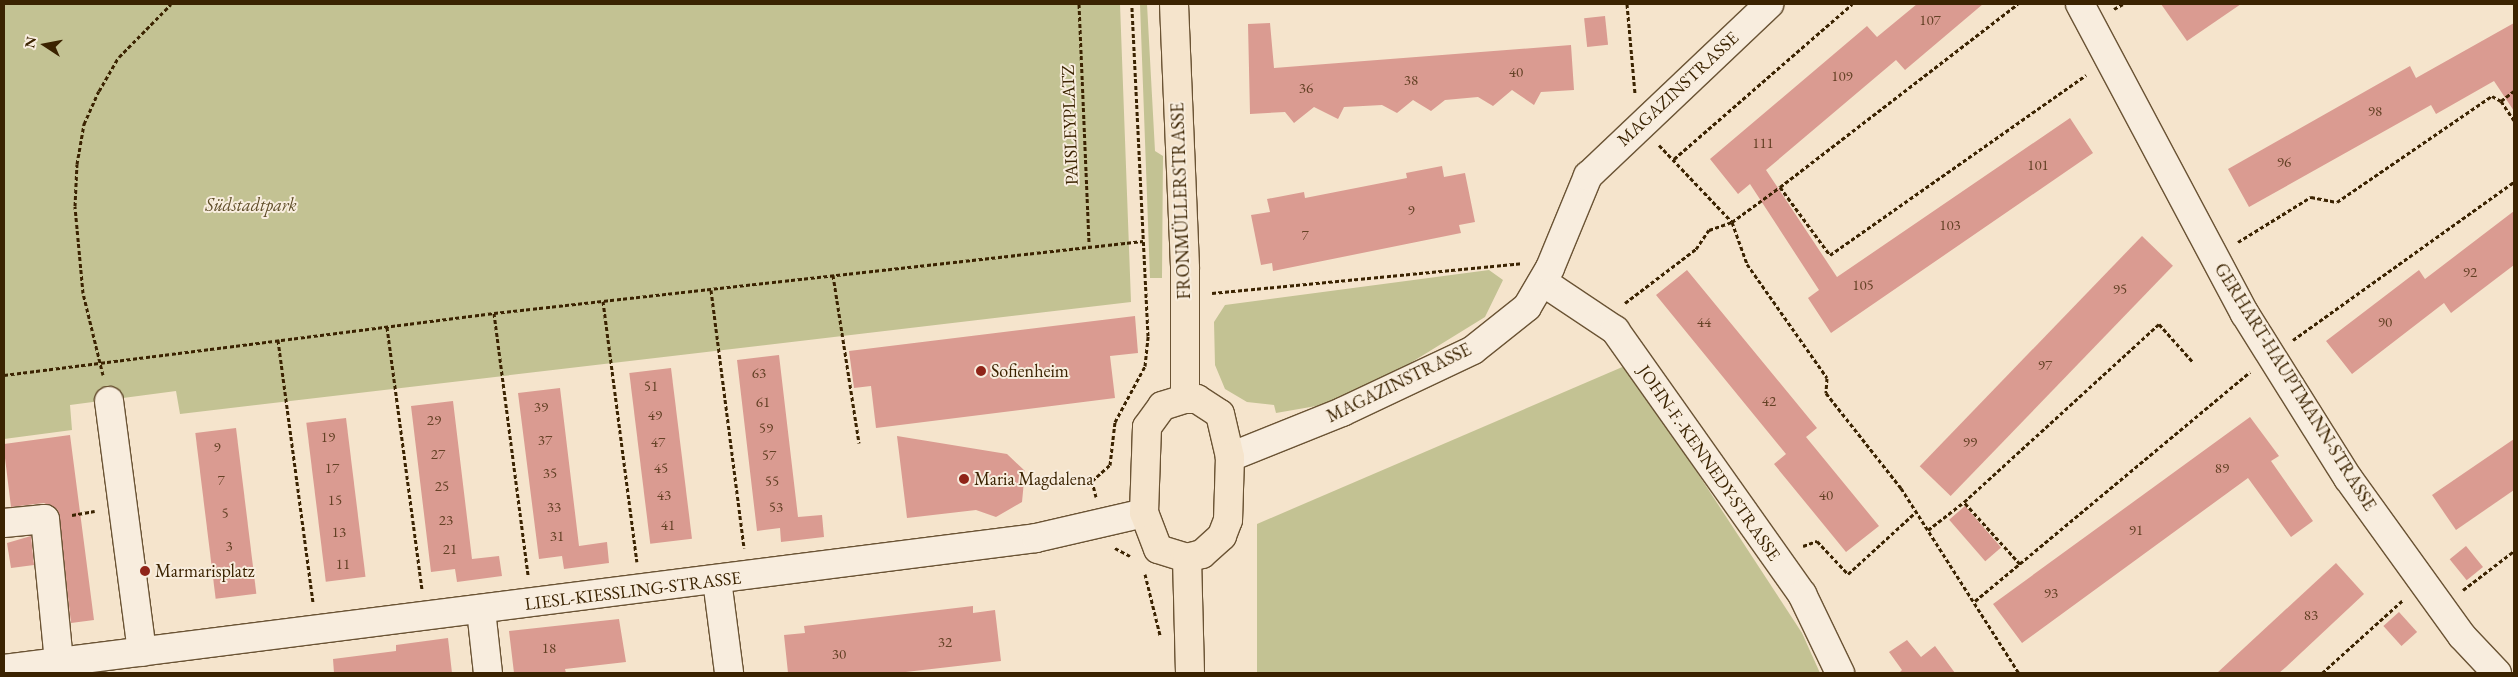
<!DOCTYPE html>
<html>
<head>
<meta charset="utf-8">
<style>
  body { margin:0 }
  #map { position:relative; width:2518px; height:677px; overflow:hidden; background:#f5e4cc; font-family:"EB Garamond",serif }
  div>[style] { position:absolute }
  .green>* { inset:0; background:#c3c293 }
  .building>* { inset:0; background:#da9b91; transform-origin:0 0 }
  .path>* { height:3px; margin-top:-1.5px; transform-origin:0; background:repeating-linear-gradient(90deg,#3b2301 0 4px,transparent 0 6.5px) }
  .roads { filter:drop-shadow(1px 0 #6a5334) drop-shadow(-1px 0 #6a5334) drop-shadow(0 1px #6a5334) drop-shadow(0 -1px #6a5334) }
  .minor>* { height:28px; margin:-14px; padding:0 14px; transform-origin:14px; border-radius:14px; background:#f8edde }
  .major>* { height:28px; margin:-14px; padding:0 14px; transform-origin:14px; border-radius:14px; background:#f5e4cc }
  .dots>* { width:14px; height:14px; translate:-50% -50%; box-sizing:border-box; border:2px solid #f8edde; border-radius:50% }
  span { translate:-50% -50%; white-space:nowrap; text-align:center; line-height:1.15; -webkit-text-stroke:4px #f8edde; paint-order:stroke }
  .number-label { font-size:15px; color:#634125 }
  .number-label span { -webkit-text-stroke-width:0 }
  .street-label { font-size:18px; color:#3b2301 }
  .park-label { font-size:18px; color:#5d4b26; font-style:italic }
  .poi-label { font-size:18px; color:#3b2301 }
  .left { translate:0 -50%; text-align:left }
  .frame { position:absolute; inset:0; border:5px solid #3b2301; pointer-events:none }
  .north { position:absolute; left:20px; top:20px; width:50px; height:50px; -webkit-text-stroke:4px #f8edde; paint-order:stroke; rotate:281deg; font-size:14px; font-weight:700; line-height:20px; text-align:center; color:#3b2301 }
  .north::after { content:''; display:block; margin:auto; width:18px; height:22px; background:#3b2301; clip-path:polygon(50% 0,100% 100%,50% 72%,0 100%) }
</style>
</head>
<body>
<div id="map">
  <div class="green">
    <i style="clip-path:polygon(4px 4px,1120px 4px,1131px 302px,180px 414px,176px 391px,70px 405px,72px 430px,4px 439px)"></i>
    <i style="clip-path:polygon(1140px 4px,1147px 4px,1155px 151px,1163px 156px,1162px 278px,1150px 278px)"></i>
    <i style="clip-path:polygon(1489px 270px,1503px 280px,1485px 317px,1386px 378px,1322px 405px,1276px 413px,1274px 405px,1247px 402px,1225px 389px,1215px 365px,1214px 322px,1225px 305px)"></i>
    <i style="clip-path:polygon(1627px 365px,1802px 633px,1820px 673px,1257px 673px,1257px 524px)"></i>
  </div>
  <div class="building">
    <i style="clip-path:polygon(1917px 4px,1983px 4px,1905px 70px,1896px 60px,1766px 170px,1837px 277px,2070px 118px,2093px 153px,1831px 333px,1808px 298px,1819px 290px,1750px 184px,1738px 194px,1710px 159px,1867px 26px,1877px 37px)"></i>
    <i style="clip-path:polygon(2161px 4px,2241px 4px,2187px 41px)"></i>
    <i style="left:1605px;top:16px;width:29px;height:21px;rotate:84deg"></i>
    <i style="clip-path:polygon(1270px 23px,1274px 68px,1571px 45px,1574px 90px,1541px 92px,1534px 105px,1512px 90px,1493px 106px,1478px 97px,1445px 100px,1431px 111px,1413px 100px,1397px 113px,1382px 105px,1344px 107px,1338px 119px,1314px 107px,1294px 123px,1285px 112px,1250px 114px,1248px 24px)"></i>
    <i style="clip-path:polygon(2514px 23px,2514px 111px,2494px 81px,2436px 114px,2431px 105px,2249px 207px,2228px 169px,2410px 66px,2416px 78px)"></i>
    <i style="clip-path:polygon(1442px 166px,1444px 177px,1465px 173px,1475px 222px,1459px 225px,1461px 233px,1273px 271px,1272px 263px,1261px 265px,1251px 215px,1270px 212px,1267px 199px,1304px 192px,1305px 198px,1407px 178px,1406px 173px)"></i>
    <i style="clip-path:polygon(2514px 211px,2514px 265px,2451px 313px,2444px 303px,2352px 374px,2326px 341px,2419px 270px,2425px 279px)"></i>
    <i style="left:2142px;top:236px;width:43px;height:320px;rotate:44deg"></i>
    <i style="clip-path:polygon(1687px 270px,1817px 428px,1806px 437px,1879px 526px,1846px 552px,1774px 464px,1786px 454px,1656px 295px)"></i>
    <i style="clip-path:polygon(1135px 316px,1138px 353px,1110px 356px,1115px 398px,876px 428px,871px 386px,854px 388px,849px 351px)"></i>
    <i style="clip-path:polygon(779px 355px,798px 517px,822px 515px,824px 537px,781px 542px,780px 528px,757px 531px,737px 360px)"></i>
    <i style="left:671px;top:368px;width:172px;height:42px;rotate:83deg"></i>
    <i style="clip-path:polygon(560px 388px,579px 546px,607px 542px,609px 563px,564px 569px,562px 556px,539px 559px,518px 393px)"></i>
    <i style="clip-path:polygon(453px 401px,472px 559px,499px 556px,502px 576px,457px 582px,455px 569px,431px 572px,411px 406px)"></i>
    <i style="clip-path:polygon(2250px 417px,2279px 456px,2271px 461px,2313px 521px,2291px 537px,2248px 478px,2022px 643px,1993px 604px)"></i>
    <i style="left:346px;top:418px;width:160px;height:40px;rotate:83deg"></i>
    <i style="left:236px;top:428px;width:167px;height:41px;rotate:83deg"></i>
    <i style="clip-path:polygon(70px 435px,94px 620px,71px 623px,58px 510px,44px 503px,11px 507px,4px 450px,4px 444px)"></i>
    <i style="clip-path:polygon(897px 436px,1007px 454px,1025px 471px,1022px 502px,996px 517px,976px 510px,907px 518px)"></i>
    <i style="clip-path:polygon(2514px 439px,2514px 490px,2456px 530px,2432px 495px)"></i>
    <i style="left:1965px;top:506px;width:55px;height:21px;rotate:49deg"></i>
    <i style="clip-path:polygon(31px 536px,34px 565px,11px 568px,7px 543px)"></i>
    <i style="left:2466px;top:546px;width:27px;height:21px;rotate:51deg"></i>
    <i style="clip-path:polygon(2336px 563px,2364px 594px,2286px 667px,2279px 673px,2217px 673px)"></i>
    <i style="clip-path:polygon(973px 606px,973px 613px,995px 610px,1001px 661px,897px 673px,788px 673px,784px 635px,805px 633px,804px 626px)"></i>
    <i style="left:2399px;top:612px;width:27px;height:21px;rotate:48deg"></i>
    <i style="clip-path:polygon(619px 619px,626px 662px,565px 669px,566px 673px,514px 673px,509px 631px)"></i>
    <i style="clip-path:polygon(448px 638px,452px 673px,334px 673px,333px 659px,396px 651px,396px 645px)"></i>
    <i style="clip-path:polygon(1907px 640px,1921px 657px,1935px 646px,1955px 673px,1899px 673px,1902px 670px,1889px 652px)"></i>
  </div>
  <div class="path">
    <i style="left:1079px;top:4px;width:241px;rotate:87.6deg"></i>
    <i style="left:1627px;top:4px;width:89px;rotate:84.9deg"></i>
    <i style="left:2114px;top:9px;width:10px;rotate:-29deg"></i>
    <i style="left:2501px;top:101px;width:23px;rotate:56deg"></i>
    <i style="left:1659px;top:145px;width:106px;rotate:46.5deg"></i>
    <i style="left:1732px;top:222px;width:45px;rotate:70.3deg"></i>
    <i style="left:1747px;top:264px;width:139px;rotate:54.9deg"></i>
    <i style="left:1827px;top:378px;width:15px;rotate:94deg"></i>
    <i style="left:1826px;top:393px;width:121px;rotate:51.7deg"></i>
    <i style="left:1901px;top:488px;width:219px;rotate:57.5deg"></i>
    <i style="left:1674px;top:159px;width:236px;rotate:-41deg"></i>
    <i style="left:1780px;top:187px;width:84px;rotate:53.7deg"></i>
    <i style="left:1830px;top:255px;width:313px;rotate:-35.1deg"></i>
    <i style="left:2238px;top:242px;width:86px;rotate:-31.7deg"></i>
    <i style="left:2311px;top:197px;width:26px;rotate:11deg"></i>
    <i style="left:2337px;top:202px;width:188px;rotate:-34.4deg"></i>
    <i style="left:2492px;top:96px;width:10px;rotate:29deg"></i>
    <i style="left:2501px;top:101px;width:16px;rotate:-38deg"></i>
    <i style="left:833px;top:275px;width:170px;rotate:81.2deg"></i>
    <i style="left:711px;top:290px;width:260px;rotate:82.7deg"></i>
    <i style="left:1212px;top:293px;width:311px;rotate:-5.5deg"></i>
    <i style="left:603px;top:301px;width:263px;rotate:82.6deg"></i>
    <i style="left:1625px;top:303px;width:89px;rotate:-37.3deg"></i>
    <i style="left:1696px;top:249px;width:23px;rotate:-56deg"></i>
    <i style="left:1709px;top:230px;width:24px;rotate:-19deg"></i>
    <i style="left:1732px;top:222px;width:59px;rotate:-36.1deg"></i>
    <i style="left:1780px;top:187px;width:300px;rotate:-37.6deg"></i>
    <i style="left:494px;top:313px;width:265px;rotate:82.6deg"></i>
    <i style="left:387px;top:327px;width:264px;rotate:82.4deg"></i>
    <i style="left:278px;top:340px;width:264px;rotate:82.4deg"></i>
    <i style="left:2293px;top:340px;width:272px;rotate:-35.6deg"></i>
    <i style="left:4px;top:375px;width:494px;rotate:-7.2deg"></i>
    <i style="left:494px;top:313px;width:653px;rotate:-6.33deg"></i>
    <i style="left:103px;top:375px;width:84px;rotate:-103.7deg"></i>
    <i style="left:83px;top:293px;width:87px;rotate:-95.3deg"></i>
    <i style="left:75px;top:206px;width:42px;rotate:-87.3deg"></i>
    <i style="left:77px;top:164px;width:41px;rotate:-80.1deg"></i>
    <i style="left:84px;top:124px;width:36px;rotate:-66deg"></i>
    <i style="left:99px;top:91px;width:39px;rotate:-60deg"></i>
    <i style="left:119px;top:57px;width:74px;rotate:-45.5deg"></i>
    <i style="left:1096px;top:497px;width:16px;rotate:-104deg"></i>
    <i style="left:1092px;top:481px;width:24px;rotate:-42deg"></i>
    <i style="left:1110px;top:465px;width:43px;rotate:-83.4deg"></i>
    <i style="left:1115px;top:422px;width:64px;rotate:-61.8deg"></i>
    <i style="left:1145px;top:366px;width:30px;rotate:-84deg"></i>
    <i style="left:1148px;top:336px;width:332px;rotate:-92.8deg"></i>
    <i style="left:72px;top:515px;width:23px;rotate:-10deg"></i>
    <i style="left:1928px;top:530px;width:46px;rotate:-37.9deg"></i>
    <i style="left:1803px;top:546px;width:15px;rotate:-20deg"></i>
    <i style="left:1817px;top:541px;width:45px;rotate:46.8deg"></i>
    <i style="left:1848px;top:574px;width:92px;rotate:-42.4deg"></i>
    <i style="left:1115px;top:548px;width:17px;rotate:28deg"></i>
    <i style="left:2020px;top:564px;width:84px;rotate:-132.1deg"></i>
    <i style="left:1964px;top:502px;width:264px;rotate:-42.4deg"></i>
    <i style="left:2159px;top:324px;width:50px;rotate:48.3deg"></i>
    <i style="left:1145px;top:574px;width:63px;rotate:76.2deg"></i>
    <i style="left:2463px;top:590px;width:64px;rotate:-37.4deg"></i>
    <i style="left:1975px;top:601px;width:358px;rotate:-39.8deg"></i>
    <i style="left:2322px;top:673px;width:108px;rotate:-42deg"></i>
  </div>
  <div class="roads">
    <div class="minor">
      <i style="left:2080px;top:4px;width:351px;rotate:62deg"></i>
      <i style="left:2245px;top:314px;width:194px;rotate:57.9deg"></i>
      <i style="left:2348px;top:478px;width:195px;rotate:54.2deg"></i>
      <i style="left:2462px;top:636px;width:51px;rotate:46.6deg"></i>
      <i style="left:1543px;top:282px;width:87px;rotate:33.7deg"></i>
      <i style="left:1615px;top:330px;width:324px;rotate:54.7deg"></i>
      <i style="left:1802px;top:594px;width:88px;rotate:64.3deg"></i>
      <i style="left:109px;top:401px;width:253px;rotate:82.5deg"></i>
      <i style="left:1230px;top:457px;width:121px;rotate:-21.9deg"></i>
      <i style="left:1342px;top:412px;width:145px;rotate:-25.3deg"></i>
      <i style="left:1473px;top:350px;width:69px;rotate:-38.5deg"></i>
      <i style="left:1527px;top:307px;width:45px;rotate:-59.5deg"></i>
      <i style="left:1550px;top:268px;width:100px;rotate:-67.6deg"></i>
      <i style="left:1588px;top:176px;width:250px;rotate:-43.5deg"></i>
      <i style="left:4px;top:523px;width:41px;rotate:-5.6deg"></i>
      <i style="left:45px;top:519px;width:143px;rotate:84.4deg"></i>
      <i style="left:717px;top:580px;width:94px;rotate:82.6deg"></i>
      <i style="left:481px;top:610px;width:63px;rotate:83.7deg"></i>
      <i style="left:4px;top:669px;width:1040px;rotate:-7.23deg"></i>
      <i style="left:1036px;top:538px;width:111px;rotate:-13deg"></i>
    </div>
    <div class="major">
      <i style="left:1174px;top:4px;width:265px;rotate:87.6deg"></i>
      <i style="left:1185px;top:269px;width:130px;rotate:90deg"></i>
      <i style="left:1185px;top:399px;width:12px"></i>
      <i style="left:1197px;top:399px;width:27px;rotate:33deg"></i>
      <i style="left:1220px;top:414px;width:44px;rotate:76.9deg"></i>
      <i style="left:1230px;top:457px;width:63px;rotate:91.8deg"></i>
      <i style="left:1228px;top:520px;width:17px;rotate:111deg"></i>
      <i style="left:1222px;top:536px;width:27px;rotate:138deg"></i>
      <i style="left:1202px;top:554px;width:16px;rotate:165deg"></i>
      <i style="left:1187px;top:558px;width:30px;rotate:-163deg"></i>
      <i style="left:1158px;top:549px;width:39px;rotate:-111deg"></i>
      <i style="left:1144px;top:513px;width:86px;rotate:-88deg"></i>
      <i style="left:1147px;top:427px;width:26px;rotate:-54deg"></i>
      <i style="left:1162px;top:406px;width:24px;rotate:-17deg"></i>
      <i style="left:1187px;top:558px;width:115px;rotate:88.5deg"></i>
    </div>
  </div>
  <div class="dots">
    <i style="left:981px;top:371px;background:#8f2418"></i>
    <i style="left:964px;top:479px;background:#8f2418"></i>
    <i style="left:145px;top:571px;background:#8f2418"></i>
  </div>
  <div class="number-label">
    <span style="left:1930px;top:20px">107</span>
    <span style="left:1516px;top:72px">40</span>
    <span style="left:1842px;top:76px">109</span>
    <span style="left:1411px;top:80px">38</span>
    <span style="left:1306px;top:88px">36</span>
    <span style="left:2375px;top:111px">98</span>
    <span style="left:1763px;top:143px">111</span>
    <span style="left:2284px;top:162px">96</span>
    <span style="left:2038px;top:165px">101</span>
    <span style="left:1411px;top:210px">9</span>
    <span style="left:1950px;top:225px">103</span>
    <span style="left:1305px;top:235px">7</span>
    <span style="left:2470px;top:272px">92</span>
    <span style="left:1863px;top:285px">105</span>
    <span style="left:2120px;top:289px">95</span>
    <span style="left:1704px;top:322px">44</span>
    <span style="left:2385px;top:322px">90</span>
    <span style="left:2045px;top:365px">97</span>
    <span style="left:759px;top:373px">63</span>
    <span style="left:651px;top:386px">51</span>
    <span style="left:1769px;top:401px">42</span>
    <span style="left:763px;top:402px">61</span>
    <span style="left:541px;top:407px">39</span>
    <span style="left:655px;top:415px">49</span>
    <span style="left:434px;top:420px">29</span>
    <span style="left:766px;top:428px">59</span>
    <span style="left:328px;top:437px">19</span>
    <span style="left:545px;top:440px">37</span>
    <span style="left:658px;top:442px">47</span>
    <span style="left:1970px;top:442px">99</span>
    <span style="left:217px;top:447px">9</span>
    <span style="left:438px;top:454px">27</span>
    <span style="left:769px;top:455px">57</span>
    <span style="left:332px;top:468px">17</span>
    <span style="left:661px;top:468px">45</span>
    <span style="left:2222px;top:468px">89</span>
    <span style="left:550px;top:473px">35</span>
    <span style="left:221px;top:480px">7</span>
    <span style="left:772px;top:481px">55</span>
    <span style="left:442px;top:486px">25</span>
    <span style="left:664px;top:495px">43</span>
    <span style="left:1826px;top:495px">40</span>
    <span style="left:335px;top:500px">15</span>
    <span style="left:554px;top:507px">33</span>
    <span style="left:776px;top:507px">53</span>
    <span style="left:225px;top:513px">5</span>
    <span style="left:446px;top:520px">23</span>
    <span style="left:668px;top:525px">41</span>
    <span style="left:2136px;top:530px">91</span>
    <span style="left:339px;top:532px">13</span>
    <span style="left:557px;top:536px">31</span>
    <span style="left:229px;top:546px">3</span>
    <span style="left:450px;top:549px">21</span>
    <span style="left:343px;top:564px">11</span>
    <span style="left:2051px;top:593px">93</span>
    <span style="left:2311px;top:615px">83</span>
    <span style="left:945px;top:642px">32</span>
    <span style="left:549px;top:648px">18</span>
    <span style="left:839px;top:654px">30</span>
  </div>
  <div class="street-label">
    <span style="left:1678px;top:89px;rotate:-43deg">MAGAZINSTRASSE</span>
    <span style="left:1070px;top:125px;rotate:-92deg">PAISLEYPLATZ</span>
    <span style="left:1181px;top:201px;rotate:-92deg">FRONMÜLLERSTRASSE</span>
    <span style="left:1399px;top:383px;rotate:-26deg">MAGAZINSTRASSE</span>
    <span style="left:2295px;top:387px;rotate:58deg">GERHART-HAUPTMANN-STRASSE</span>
    <span style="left:1709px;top:463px;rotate:55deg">JOHN-F.-KENNEDY-STRASSE</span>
    <span style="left:633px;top:591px;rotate:-7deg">LIESL-KIESSLING-STRASSE</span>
  </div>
  <div class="park-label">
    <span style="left:251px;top:205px">Südstadtpark</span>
  </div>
  <div class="poi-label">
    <span class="left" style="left:991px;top:371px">Sofienheim</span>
    <span class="left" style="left:974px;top:479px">Maria Magdalena</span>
    <span class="left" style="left:155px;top:571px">Marmarisplatz</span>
  </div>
  <div class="frame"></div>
  <div class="north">N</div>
</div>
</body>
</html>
